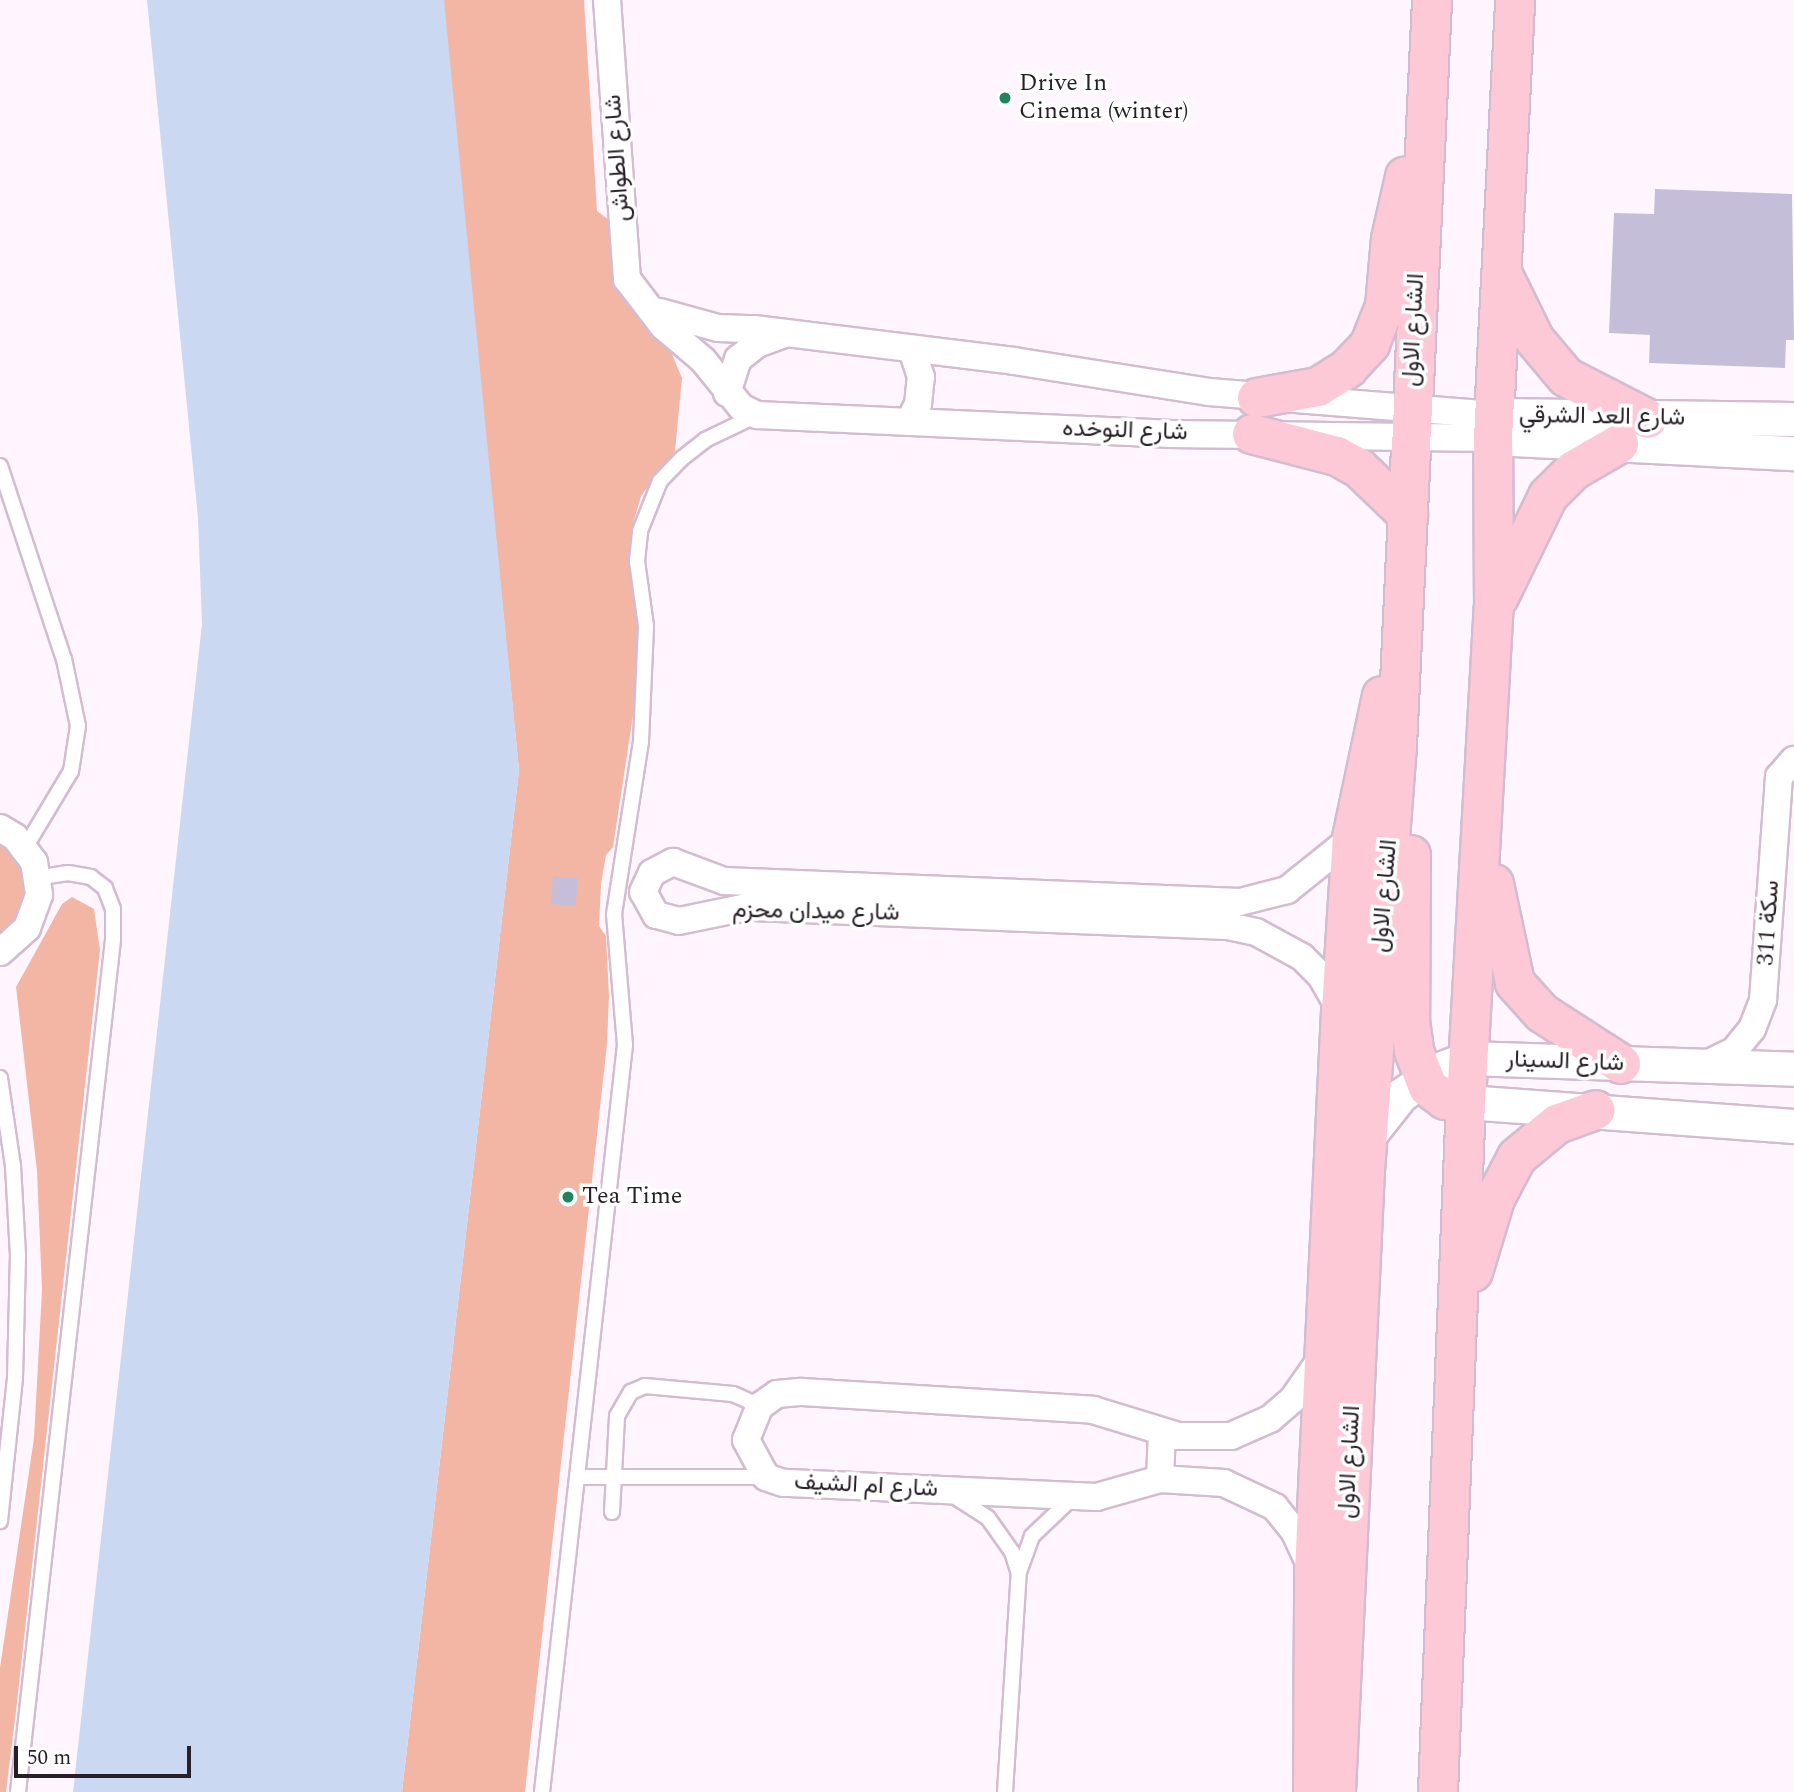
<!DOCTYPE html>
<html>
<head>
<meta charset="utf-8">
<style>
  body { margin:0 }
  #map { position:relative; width:1794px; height:1792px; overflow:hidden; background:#fff5fe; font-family:Spectral,Vazirmatn,serif }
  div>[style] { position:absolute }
  .green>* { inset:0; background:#f4b6a4 }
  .water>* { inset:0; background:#cad8f2 }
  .building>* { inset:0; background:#c5bed9; transform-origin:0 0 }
  .roads { filter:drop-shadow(2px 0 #d3bcd0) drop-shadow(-2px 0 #d3bcd0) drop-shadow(0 2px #d3bcd0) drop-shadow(0 -2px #d3bcd0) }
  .service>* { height:14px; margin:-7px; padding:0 7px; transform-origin:7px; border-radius:7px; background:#fff }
  .minor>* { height:26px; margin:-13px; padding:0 13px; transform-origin:13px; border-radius:13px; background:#fff }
  .tertiary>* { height:33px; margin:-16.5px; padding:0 16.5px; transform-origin:16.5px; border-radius:16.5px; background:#fff }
  .primary>* { height:38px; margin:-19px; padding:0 19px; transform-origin:19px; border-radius:19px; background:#fdc9d6 }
  .dots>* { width:19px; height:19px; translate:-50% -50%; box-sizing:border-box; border:4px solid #fff; border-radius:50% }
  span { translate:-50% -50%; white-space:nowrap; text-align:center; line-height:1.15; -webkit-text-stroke:7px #fff; paint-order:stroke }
  .poi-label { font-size:24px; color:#281f27 }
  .left { translate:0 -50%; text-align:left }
  .street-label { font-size:24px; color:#281f27 }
  .scale { position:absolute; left:14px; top:1746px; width:177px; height:32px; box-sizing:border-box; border:4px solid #281f27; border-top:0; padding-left:9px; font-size:21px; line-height:24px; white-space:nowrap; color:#281f27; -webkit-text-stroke:5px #fff; paint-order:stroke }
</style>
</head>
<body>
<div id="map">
  <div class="green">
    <i style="clip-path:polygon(442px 0,584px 0,597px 211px,609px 220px,619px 294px,671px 352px,682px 378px,675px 451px,641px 496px,633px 524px,638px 650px,634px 709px,613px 847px,606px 855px,601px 884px,599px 926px,606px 936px,609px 996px,607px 1044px,525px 1792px,402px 1792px,519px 770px)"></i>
    <i style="clip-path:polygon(0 842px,21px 865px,27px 888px,20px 919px,0 938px)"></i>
    <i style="clip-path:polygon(72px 897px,94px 909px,100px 950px,16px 1711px,6px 1792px,0 1792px,0 1668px,34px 1438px,42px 1290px,37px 1171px,16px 987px,62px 904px)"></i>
  </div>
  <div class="water">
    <i style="clip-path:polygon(147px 0,444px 0,519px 770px,402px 1792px,73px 1792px,202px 624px,198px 518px)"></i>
  </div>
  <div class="building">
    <i style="clip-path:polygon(1655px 189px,1792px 194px,1794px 340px,1786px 340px,1785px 368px,1649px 363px,1650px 335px,1609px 333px,1614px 213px,1654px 214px)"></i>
    <i style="left:553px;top:876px;width:25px;height:28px;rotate:5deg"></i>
    <i style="left:566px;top:1185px;width:13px;height:19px;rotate:27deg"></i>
  </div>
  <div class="roads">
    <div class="service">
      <i style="left:0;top:466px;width:203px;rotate:71.7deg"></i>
      <i style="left:64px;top:659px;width:68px;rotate:78.2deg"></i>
      <i style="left:78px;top:726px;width:46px;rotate:98.8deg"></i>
      <i style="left:71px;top:771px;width:90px;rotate:120.9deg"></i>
      <i style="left:0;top:1078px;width:89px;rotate:81.6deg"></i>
      <i style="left:13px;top:1166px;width:89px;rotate:86.8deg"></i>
      <i style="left:18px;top:1255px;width:123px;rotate:91.4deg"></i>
      <i style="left:15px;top:1378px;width:144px;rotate:96deg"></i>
      <i style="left:579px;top:1477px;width:187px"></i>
      <i style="left:954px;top:1496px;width:40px;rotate:32.9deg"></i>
      <i style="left:988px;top:1518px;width:42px;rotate:54.8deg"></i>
      <i style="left:1012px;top:1552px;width:20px;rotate:72deg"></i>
      <i style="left:612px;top:1512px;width:96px;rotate:-87deg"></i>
      <i style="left:617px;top:1416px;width:28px;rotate:-60deg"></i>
      <i style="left:631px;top:1392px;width:15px;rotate:-23deg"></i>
      <i style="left:645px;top:1386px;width:88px;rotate:5.2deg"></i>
      <i style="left:733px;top:1394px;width:30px;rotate:24deg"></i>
      <i style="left:18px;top:1792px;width:857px;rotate:-83.64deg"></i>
      <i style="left:113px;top:940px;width:31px;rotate:-90deg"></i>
      <i style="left:113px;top:909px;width:22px;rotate:-111deg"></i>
      <i style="left:105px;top:888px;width:18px;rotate:-142deg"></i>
      <i style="left:91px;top:877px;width:23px;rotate:-170deg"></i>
      <i style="left:68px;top:873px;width:30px;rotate:171deg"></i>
      <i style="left:542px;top:1792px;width:752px;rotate:-83.66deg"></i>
      <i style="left:625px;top:1045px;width:131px;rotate:-94.8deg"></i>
      <i style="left:614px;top:914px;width:175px;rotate:-81.1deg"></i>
      <i style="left:641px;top:741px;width:115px;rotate:-87.5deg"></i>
      <i style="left:646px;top:626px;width:66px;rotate:-97.9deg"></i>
      <i style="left:637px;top:561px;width:30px;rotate:-84deg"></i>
      <i style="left:640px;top:531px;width:54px;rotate:-68.2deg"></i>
      <i style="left:660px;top:481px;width:30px;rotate:-46deg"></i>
      <i style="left:681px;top:459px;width:31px;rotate:-38deg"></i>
      <i style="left:705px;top:440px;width:58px;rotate:-25.7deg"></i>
      <i style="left:1005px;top:1792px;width:220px;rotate:-86.4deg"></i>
      <i style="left:1019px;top:1572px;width:38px;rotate:-70deg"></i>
      <i style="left:1032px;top:1536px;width:54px;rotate:-43.5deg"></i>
    </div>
    <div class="minor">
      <i style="left:607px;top:0;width:280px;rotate:85.9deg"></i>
      <i style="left:627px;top:279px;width:59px;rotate:52.5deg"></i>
      <i style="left:663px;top:326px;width:52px;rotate:40.4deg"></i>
      <i style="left:703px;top:360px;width:60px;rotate:51deg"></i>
      <i style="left:741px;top:407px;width:18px;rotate:27deg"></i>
      <i style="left:757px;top:415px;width:412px;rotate:2.6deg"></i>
      <i style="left:1169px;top:434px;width:324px;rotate:0.7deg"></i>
      <i style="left:660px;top:312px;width:60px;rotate:15.4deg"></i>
      <i style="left:718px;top:328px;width:36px;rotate:2deg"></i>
      <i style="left:754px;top:329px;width:262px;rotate:7deg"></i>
      <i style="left:1014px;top:361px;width:197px;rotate:9deg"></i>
      <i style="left:1209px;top:392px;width:286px;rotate:4.6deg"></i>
      <i style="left:727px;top:393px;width:36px;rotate:-72deg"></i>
      <i style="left:738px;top:359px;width:24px;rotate:-38deg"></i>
      <i style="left:757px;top:344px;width:29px;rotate:-20deg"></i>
      <i style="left:909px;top:422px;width:20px;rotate:-63deg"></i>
      <i style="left:918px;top:404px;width:27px;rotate:-84deg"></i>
      <i style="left:921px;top:377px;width:29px;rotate:-108deg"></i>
      <i style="left:0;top:828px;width:17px;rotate:31deg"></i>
      <i style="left:15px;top:837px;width:31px;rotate:53deg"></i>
      <i style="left:34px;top:862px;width:33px;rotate:81deg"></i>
      <i style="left:39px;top:895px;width:35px;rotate:110deg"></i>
      <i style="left:27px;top:928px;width:36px;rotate:138deg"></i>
      <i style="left:1341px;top:1011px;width:40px;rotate:-119.7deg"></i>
      <i style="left:1321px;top:976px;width:27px;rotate:-135deg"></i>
      <i style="left:1302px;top:957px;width:52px;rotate:-151.5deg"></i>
      <i style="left:1256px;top:932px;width:30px;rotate:-168deg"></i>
      <i style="left:1227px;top:926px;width:480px;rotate:-177.7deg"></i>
      <i style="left:747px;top:907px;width:69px;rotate:168.4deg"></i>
      <i style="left:679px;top:921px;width:24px;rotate:-165deg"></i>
      <i style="left:656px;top:915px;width:26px;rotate:-119deg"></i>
      <i style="left:643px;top:892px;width:21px;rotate:-65deg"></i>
      <i style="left:652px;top:873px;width:24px;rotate:-28deg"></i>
      <i style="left:673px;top:862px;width:54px;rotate:20.4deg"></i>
      <i style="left:724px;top:881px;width:516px;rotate:2.33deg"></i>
      <i style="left:1240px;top:902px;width:49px;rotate:-14.3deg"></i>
      <i style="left:1287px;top:890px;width:83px;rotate:-38.7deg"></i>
      <i style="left:1705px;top:1065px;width:32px;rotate:-26deg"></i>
      <i style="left:1734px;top:1051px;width:28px;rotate:-51deg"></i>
      <i style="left:1752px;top:1029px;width:31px;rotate:-69deg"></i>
      <i style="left:1763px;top:1000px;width:224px;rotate:-85.9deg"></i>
      <i style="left:1779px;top:777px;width:23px;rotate:-49deg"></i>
      <i style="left:1160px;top:1479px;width:47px;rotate:-87.6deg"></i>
      <i style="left:1311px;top:1567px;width:38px;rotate:-115deg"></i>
      <i style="left:1295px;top:1532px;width:32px;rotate:-129deg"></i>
      <i style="left:1275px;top:1507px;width:56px;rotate:-154.8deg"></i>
      <i style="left:1224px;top:1483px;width:64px;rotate:-176.4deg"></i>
      <i style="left:1160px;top:1479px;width:66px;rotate:164.1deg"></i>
      <i style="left:1097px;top:1497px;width:314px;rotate:-177.4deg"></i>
      <i style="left:783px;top:1483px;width:18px;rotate:-161deg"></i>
      <i style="left:766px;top:1477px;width:42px;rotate:-118.4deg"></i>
      <i style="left:746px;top:1440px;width:37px;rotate:-68deg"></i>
      <i style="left:760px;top:1406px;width:21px;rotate:-35deg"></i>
      <i style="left:777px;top:1394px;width:25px;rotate:-5deg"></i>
      <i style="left:802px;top:1392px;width:292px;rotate:3.5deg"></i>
      <i style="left:1093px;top:1410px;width:89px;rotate:17deg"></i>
      <i style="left:1178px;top:1436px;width:53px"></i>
      <i style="left:1231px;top:1436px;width:43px;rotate:-23.6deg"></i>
      <i style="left:1270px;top:1419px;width:30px;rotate:-41deg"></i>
      <i style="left:1293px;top:1399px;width:52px;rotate:-55.1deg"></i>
    </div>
    <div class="tertiary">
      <i style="left:1500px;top:415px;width:294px;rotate:0.8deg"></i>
      <i style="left:1493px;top:438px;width:301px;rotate:2.9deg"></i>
      <i style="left:1466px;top:1102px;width:329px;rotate:4.2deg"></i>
      <i style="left:1367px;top:1138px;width:55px;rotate:-51.7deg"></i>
      <i style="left:1401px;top:1095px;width:44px;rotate:-34.8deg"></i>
      <i style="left:1437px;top:1070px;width:34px;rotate:-21deg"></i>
      <i style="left:1469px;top:1058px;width:325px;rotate:1.9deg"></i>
    </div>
    <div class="primary">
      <i style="left:1504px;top:277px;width:70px;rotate:63.8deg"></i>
      <i style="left:1535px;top:340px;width:48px;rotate:50deg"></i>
      <i style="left:1566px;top:377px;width:92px;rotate:27.1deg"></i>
      <i style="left:1257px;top:398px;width:62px;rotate:-10.2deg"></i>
      <i style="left:1318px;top:387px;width:36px;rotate:-32deg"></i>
      <i style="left:1348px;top:368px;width:33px;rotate:-47deg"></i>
      <i style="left:1370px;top:344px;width:41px;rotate:-68.5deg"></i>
      <i style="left:1385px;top:306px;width:67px;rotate:-84.9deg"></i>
      <i style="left:1391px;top:239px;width:64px;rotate:-77.3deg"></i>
      <i style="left:1252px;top:434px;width:88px;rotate:14.5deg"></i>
      <i style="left:1337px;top:456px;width:25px;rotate:29deg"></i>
      <i style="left:1359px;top:468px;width:68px;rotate:43.8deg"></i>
      <i style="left:1499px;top:597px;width:112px;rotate:-64.1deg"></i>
      <i style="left:1548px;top:496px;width:37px;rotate:-45deg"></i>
      <i style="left:1574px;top:470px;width:52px;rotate:-30deg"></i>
      <i style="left:1411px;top:855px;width:166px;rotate:90.3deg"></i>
      <i style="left:1410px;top:1021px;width:30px;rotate:82deg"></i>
      <i style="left:1414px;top:1051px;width:39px;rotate:69deg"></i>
      <i style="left:1428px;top:1087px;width:21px;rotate:37deg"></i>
      <i style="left:1445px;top:1100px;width:21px;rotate:5deg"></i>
      <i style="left:1494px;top:884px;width:101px;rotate:78deg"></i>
      <i style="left:1515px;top:983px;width:40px;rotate:48deg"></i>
      <i style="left:1542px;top:1013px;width:94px;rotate:32.8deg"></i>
      <i style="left:1473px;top:1272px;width:76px;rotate:-73.2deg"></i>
      <i style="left:1495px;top:1199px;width:47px;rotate:-62.4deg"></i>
      <i style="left:1517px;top:1157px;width:52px;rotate:-39.5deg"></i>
      <i style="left:1557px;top:1124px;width:41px;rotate:-19.7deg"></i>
      <i style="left:1313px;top:1792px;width:221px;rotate:-89.7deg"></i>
      <i style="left:1314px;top:1571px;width:561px;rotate:-87.24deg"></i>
      <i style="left:1341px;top:1011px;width:173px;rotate:-86.4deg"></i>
      <i style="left:1352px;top:838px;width:145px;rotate:-78.1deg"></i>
      <i style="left:1336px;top:1792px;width:622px;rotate:-87.33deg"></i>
      <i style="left:1365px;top:1171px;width:426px;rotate:-85.7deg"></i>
      <i style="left:1397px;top:746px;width:747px;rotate:-87.31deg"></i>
      <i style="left:1438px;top:1792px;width:691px;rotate:-87.68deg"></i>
      <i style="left:1466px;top:1102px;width:495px;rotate:-86.8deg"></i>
      <i style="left:1494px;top:608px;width:170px;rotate:-90.3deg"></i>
      <i style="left:1493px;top:438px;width:439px;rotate:-87.1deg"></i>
    </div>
  </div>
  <div class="dots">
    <i style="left:1005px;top:98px;background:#1f835d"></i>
    <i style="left:568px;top:1197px;background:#1f835d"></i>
  </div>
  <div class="poi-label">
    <span class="left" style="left:1019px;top:98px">Drive In<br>Cinema (winter)</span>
    <span class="left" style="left:582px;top:1197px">Tea Time</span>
  </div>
  <div class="street-label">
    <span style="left:618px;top:158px;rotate:-94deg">شارع الطواش</span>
    <span style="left:1414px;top:330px;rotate:-87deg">الشارع الاول</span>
    <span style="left:1602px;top:417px;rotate:1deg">شارع العد الشرقي</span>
    <span style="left:1125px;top:431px;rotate:2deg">شارع النوخده</span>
    <span style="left:1385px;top:896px;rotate:-85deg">الشارع الاول</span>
    <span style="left:816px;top:912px;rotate:1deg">شارع ميدان محزم</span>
    <span style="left:1769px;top:923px;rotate:-86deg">سكة 311</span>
    <span style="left:1565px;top:1062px;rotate:2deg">شارع السينار</span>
    <span style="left:1350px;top:1462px;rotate:-87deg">الشارع الاول</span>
    <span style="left:866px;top:1486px;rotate:3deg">شارع ام الشيف</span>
  </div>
  <div class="scale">50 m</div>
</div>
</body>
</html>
